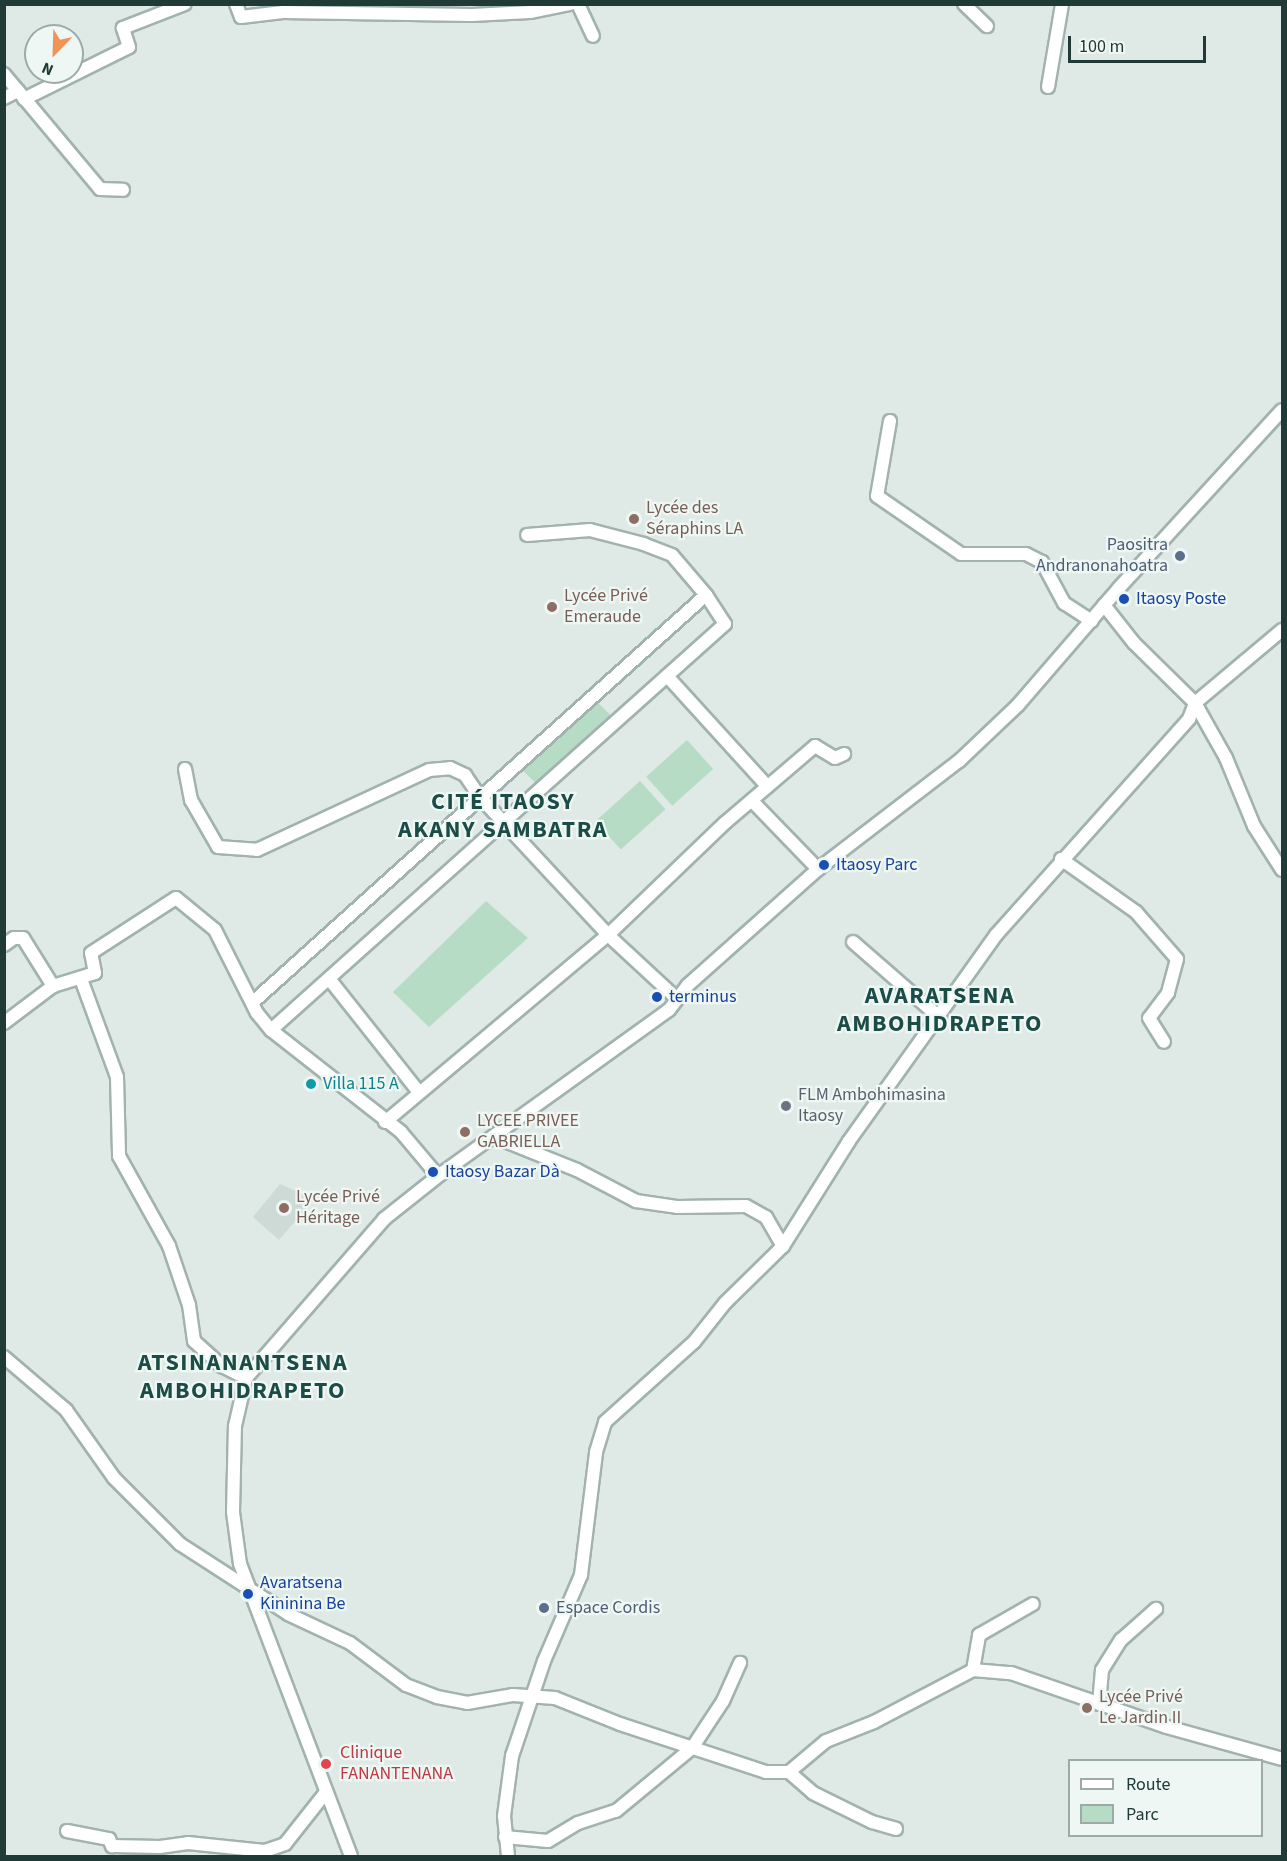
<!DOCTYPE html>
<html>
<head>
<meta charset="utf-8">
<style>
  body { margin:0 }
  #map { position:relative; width:1287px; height:1861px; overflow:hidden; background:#dfeae7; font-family:"Source Sans 3",sans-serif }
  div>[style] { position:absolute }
  .built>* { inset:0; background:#cddad6 }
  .green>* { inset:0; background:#b7dcc6; transform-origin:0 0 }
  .roads { filter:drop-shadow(2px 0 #a2b2af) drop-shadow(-2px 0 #a2b2af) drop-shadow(0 2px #a2b2af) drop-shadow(0 -2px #a2b2af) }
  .minor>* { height:12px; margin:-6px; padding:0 6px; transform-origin:6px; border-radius:6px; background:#fff }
  .dots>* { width:16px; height:16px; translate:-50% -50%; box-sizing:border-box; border:3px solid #eff7f4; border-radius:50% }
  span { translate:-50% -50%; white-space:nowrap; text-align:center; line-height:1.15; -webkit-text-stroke:4.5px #eff7f4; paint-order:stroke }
  .education-label { font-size:18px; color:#785e54 }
  .left { translate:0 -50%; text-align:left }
  .service-label { font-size:18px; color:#4e5e75 }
  .right { translate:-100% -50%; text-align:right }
  .transit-label { font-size:18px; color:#164399 }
  .culture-label { font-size:18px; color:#0d838f }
  .worship-label { font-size:18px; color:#5b616d }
  .health-label { font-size:18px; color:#be3a42 }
  .district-label { font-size:24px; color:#1c4c47; font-weight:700; letter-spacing:1.5px }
  .frame { position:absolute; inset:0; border:6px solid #203a37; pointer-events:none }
  .legend { position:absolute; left:1068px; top:1759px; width:195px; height:78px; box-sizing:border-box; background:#eff7f4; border:2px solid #9caba8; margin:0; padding:8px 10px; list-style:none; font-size:18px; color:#203a37 }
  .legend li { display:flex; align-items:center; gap:12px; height:30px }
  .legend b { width:30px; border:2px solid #9caba8 }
  .north { position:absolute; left:24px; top:24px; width:60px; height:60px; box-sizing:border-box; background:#eff7f4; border:2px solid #9caba8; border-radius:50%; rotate:203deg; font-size:16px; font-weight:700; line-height:24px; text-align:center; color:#203a37 }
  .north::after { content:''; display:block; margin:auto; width:21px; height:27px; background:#f19356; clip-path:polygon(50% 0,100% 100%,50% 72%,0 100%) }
  .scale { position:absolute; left:1068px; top:36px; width:138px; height:27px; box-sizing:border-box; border:3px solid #203a37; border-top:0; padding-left:8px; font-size:18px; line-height:21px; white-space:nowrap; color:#203a37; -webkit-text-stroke:4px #eff7f4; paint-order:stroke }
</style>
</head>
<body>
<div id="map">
  <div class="built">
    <i style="clip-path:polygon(280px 1184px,314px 1199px,279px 1240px,253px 1217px)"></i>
  </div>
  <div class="green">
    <i style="left:593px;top:698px;width:28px;height:101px;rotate:44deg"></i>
    <i style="left:687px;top:740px;width:39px;height:55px;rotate:48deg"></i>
    <i style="left:640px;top:781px;width:38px;height:60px;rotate:48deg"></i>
    <i style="clip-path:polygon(486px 901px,528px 938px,429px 1027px,393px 992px)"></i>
  </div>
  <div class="roads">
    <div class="minor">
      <i style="left:236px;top:4px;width:14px;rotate:69deg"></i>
      <i style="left:241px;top:17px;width:42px;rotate:-6.8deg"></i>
      <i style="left:283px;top:12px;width:189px;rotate:0.9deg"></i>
      <i style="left:472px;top:15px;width:58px;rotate:-3deg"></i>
      <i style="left:530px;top:12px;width:41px;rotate:-11.3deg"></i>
      <i style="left:578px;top:4px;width:35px;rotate:65deg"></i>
      <i style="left:964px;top:4px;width:32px;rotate:44deg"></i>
      <i style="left:4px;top:74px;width:150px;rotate:50.1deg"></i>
      <i style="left:100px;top:189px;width:23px;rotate:2deg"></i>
      <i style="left:1048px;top:87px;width:84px;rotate:-80.4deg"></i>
      <i style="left:4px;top:98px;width:16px;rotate:-27deg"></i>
      <i style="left:24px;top:99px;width:117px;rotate:-26.3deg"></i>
      <i style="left:129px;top:47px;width:20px;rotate:-108deg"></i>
      <i style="left:123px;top:28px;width:66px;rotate:-21.2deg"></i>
      <i style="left:890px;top:421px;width:76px;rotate:99.8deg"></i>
      <i style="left:877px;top:496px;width:102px;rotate:34.6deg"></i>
      <i style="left:961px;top:554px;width:65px"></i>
      <i style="left:1026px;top:554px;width:18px;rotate:27deg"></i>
      <i style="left:1042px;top:562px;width:47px;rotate:61.8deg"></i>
      <i style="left:1064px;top:603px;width:33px;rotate:33deg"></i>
      <i style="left:1104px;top:605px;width:48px;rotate:51.7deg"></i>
      <i style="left:1134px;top:643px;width:86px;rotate:44.5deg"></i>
      <i style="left:1195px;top:703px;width:63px;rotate:60.6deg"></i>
      <i style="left:1226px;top:758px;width:74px;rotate:67.6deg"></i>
      <i style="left:1254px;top:826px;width:52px;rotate:57.5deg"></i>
      <i style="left:667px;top:676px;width:149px;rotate:47.7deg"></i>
      <i style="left:185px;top:769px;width:32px;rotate:79deg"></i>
      <i style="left:191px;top:800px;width:54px;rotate:60.1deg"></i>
      <i style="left:218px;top:847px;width:39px;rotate:4deg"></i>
      <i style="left:257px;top:850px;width:190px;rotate:-24.9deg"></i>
      <i style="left:429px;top:770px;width:21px;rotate:-5deg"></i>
      <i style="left:450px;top:768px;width:17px;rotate:25deg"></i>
      <i style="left:465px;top:775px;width:25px;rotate:56deg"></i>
      <i style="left:479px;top:796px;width:190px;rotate:47.1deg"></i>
      <i style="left:608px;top:935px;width:94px;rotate:42.8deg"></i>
      <i style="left:752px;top:801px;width:95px;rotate:45.9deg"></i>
      <i style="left:1061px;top:859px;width:92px;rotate:35.2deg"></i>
      <i style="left:1136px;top:912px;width:62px;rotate:48.9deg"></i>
      <i style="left:1177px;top:959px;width:35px;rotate:105deg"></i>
      <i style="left:1168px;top:993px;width:31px;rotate:127deg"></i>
      <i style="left:1149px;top:1018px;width:28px;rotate:58deg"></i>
      <i style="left:853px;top:942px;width:114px;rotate:41.1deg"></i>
      <i style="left:4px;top:945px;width:12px;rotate:-35deg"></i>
      <i style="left:14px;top:938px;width:9px"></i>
      <i style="left:23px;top:938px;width:57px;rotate:58deg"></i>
      <i style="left:81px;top:979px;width:104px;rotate:69.8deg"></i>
      <i style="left:117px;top:1077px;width:79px;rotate:88.5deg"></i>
      <i style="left:119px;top:1156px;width:103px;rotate:60.9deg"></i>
      <i style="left:169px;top:1246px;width:62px;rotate:71.3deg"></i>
      <i style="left:189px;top:1305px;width:36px;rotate:82deg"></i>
      <i style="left:194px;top:1341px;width:38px;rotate:42deg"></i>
      <i style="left:222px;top:1366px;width:27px;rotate:27deg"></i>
      <i style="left:330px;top:980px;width:142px;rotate:51.6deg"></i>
      <i style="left:253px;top:1002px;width:609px;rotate:-41.94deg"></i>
      <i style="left:4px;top:1023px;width:61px;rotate:-37.1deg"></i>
      <i style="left:53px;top:986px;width:44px;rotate:-17.2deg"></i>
      <i style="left:95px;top:973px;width:20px;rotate:-101deg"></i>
      <i style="left:91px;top:953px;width:101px;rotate:-32.9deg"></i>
      <i style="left:176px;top:898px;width:50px;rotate:39.4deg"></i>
      <i style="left:215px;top:930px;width:93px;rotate:63.2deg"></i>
      <i style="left:257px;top:1013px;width:22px;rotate:51deg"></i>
      <i style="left:271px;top:1030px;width:165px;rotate:38.1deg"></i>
      <i style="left:401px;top:1132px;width:57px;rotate:49.9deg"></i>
      <i style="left:271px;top:1030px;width:609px;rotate:-41.81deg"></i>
      <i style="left:725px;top:624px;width:35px;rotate:-123deg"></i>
      <i style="left:706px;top:595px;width:52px;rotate:-130.4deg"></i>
      <i style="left:672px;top:555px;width:30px;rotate:-159deg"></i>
      <i style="left:644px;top:544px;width:56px;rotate:-165.5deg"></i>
      <i style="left:590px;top:530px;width:63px;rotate:175.5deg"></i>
      <i style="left:385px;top:1122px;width:291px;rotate:-40deg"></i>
      <i style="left:608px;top:935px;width:163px;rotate:-43.8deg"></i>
      <i style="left:726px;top:822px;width:117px;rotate:-40.5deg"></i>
      <i style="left:815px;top:746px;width:23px;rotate:31deg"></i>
      <i style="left:835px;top:758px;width:10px;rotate:-24deg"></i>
      <i style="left:495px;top:1137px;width:88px;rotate:21.9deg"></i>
      <i style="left:577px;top:1170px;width:67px;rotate:27.7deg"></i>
      <i style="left:636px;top:1201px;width:41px;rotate:8.3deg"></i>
      <i style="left:677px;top:1207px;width:69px;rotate:-0.8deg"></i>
      <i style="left:746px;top:1206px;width:23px;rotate:29deg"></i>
      <i style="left:766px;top:1217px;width:34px;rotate:60deg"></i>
      <i style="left:4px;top:1357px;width:82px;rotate:40.5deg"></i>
      <i style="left:66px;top:1410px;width:83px;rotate:54.8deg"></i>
      <i style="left:114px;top:1478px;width:93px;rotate:45deg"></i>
      <i style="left:180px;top:1544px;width:129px;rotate:32.9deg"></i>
      <i style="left:288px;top:1614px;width:68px;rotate:25.1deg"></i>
      <i style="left:350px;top:1643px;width:70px;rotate:36.9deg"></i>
      <i style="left:406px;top:1685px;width:33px;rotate:21deg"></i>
      <i style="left:437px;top:1697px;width:31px;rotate:11deg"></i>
      <i style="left:467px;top:1703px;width:47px;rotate:-9.9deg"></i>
      <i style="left:513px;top:1695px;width:42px;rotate:4.1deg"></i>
      <i style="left:555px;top:1698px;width:70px;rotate:21.8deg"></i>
      <i style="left:620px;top:1724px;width:154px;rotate:18.2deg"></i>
      <i style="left:766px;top:1772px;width:23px"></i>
      <i style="left:789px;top:1772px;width:48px;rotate:-40deg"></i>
      <i style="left:826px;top:1741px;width:52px;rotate:-21.6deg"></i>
      <i style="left:874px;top:1722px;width:112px;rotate:-27.7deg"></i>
      <i style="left:973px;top:1670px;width:38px;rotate:5deg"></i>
      <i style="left:1011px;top:1673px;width:165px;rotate:19.1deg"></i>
      <i style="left:1167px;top:1727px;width:119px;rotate:15.5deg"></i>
      <i style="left:973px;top:1670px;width:36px;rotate:-80deg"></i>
      <i style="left:979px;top:1635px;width:62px;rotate:-29.9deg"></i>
      <i style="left:1099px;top:1704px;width:34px;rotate:-85deg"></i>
      <i style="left:1102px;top:1670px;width:36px;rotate:-58deg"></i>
      <i style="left:1121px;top:1640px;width:47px;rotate:-41.5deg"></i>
      <i style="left:789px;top:1772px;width:32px;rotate:41deg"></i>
      <i style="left:813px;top:1793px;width:66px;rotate:26.2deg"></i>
      <i style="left:872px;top:1822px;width:25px;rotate:16deg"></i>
      <i style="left:67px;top:1831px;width:43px;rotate:10.8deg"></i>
      <i style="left:109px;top:1839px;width:8px;rotate:67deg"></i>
      <i style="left:112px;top:1846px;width:48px;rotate:1.2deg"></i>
      <i style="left:160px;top:1847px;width:28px;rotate:-8deg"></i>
      <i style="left:188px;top:1843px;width:77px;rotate:5.9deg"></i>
      <i style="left:265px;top:1851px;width:21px;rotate:-19deg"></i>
      <i style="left:285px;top:1844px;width:66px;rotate:-51.7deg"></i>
      <i style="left:505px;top:1837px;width:43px;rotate:5.3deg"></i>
      <i style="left:548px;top:1841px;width:35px;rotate:-31deg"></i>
      <i style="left:578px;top:1823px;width:40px;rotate:-18deg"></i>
      <i style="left:616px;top:1811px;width:99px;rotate:-39.7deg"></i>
      <i style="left:692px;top:1748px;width:56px;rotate:-56.6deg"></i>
      <i style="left:723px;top:1701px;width:42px;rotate:-65.9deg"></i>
      <i style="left:351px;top:1856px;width:312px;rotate:-110.8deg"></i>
      <i style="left:240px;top:1564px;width:52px;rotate:-97.7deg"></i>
      <i style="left:233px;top:1512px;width:86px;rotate:-88.7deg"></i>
      <i style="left:235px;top:1426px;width:49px;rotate:-77.1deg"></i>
      <i style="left:246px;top:1378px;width:211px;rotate:-49deg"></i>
      <i style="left:384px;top:1219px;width:74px;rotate:-38.4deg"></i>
      <i style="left:442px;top:1173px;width:279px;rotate:-35.7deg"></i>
      <i style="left:669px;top:1010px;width:31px;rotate:-53deg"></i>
      <i style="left:688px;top:985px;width:174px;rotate:-41.7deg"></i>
      <i style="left:818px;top:869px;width:178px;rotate:-37.5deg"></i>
      <i style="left:959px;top:761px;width:81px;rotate:-43.5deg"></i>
      <i style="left:1018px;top:705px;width:155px;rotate:-49.2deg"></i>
      <i style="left:1119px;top:588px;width:241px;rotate:-47.5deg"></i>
      <i style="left:508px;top:1856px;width:40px;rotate:-95.7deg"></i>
      <i style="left:504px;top:1816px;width:61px;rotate:-82.4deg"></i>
      <i style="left:512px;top:1756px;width:100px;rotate:-71.4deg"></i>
      <i style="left:544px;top:1661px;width:94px;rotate:-66.7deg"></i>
      <i style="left:581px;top:1575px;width:124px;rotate:-83deg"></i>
      <i style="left:596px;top:1452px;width:31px;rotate:-73deg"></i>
      <i style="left:605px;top:1422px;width:120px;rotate:-42deg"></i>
      <i style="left:694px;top:1342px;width:50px;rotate:-51.5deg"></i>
      <i style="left:725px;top:1303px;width:81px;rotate:-44.5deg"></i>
      <i style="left:783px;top:1246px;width:124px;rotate:-57.8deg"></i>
      <i style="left:849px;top:1141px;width:253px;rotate:-54.5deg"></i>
      <i style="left:996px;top:935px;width:290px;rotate:-48.2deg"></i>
      <i style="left:1189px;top:719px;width:17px;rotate:-69deg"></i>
      <i style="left:1195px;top:703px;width:114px;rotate:-40deg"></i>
    </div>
  </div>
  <div class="dots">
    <i style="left:634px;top:519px;background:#8d6e63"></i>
    <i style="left:1180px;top:556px;background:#5c6f8a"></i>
    <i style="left:1124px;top:599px;background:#1a4fb4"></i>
    <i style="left:552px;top:607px;background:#8d6e63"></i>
    <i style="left:824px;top:865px;background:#1a4fb4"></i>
    <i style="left:657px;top:997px;background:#1a4fb4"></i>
    <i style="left:311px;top:1084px;background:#0f9aa8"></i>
    <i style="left:786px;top:1106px;background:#6b7280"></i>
    <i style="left:465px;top:1132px;background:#8d6e63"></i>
    <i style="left:433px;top:1172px;background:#1a4fb4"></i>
    <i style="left:284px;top:1208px;background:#8d6e63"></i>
    <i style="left:248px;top:1594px;background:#1a4fb4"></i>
    <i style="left:544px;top:1608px;background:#5c6f8a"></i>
    <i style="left:1087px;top:1708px;background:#8d6e63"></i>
    <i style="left:326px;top:1764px;background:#e0444e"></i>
  </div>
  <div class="education-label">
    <span class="left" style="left:646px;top:519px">Lycée des<br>Séraphins LA</span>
    <span class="left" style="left:564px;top:607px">Lycée Privé<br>Emeraude</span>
    <span class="left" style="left:477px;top:1132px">LYCEE PRIVEE<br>GABRIELLA</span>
    <span class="left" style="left:296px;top:1208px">Lycée Privé<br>Héritage</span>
    <span class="left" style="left:1099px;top:1708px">Lycée Privé<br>Le Jardin II</span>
  </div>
  <div class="service-label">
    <span class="right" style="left:1168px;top:556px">Paositra<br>Andranonahoatra</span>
    <span class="left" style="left:556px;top:1608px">Espace Cordis</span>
  </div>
  <div class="transit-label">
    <span class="left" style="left:1136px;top:599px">Itaosy Poste</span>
    <span class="left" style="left:836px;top:865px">Itaosy Parc</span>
    <span class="left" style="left:669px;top:997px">terminus</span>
    <span class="left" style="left:445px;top:1172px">Itaosy Bazar Dà</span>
    <span class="left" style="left:260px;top:1594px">Avaratsena<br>Kininina Be</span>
  </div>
  <div class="culture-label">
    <span class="left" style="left:323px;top:1084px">Villa 115 A</span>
  </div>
  <div class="worship-label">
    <span class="left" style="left:798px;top:1106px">FLM Ambohimasina<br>Itaosy</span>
  </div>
  <div class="health-label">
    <span class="left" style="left:340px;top:1764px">Clinique<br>FANANTENANA</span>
  </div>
  <div class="district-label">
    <span style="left:503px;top:816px">CITÉ ITAOSY<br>AKANY SAMBATRA</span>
    <span style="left:940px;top:1010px">AVARATSENA<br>AMBOHIDRAPETO</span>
    <span style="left:243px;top:1377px">ATSINANANTSENA<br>AMBOHIDRAPETO</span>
  </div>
  <div class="frame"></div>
  <ul class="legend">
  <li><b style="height:8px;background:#fff"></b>Route</li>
  <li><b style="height:16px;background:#b7dcc6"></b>Parc</li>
  </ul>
  <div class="north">N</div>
  <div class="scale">100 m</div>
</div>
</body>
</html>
